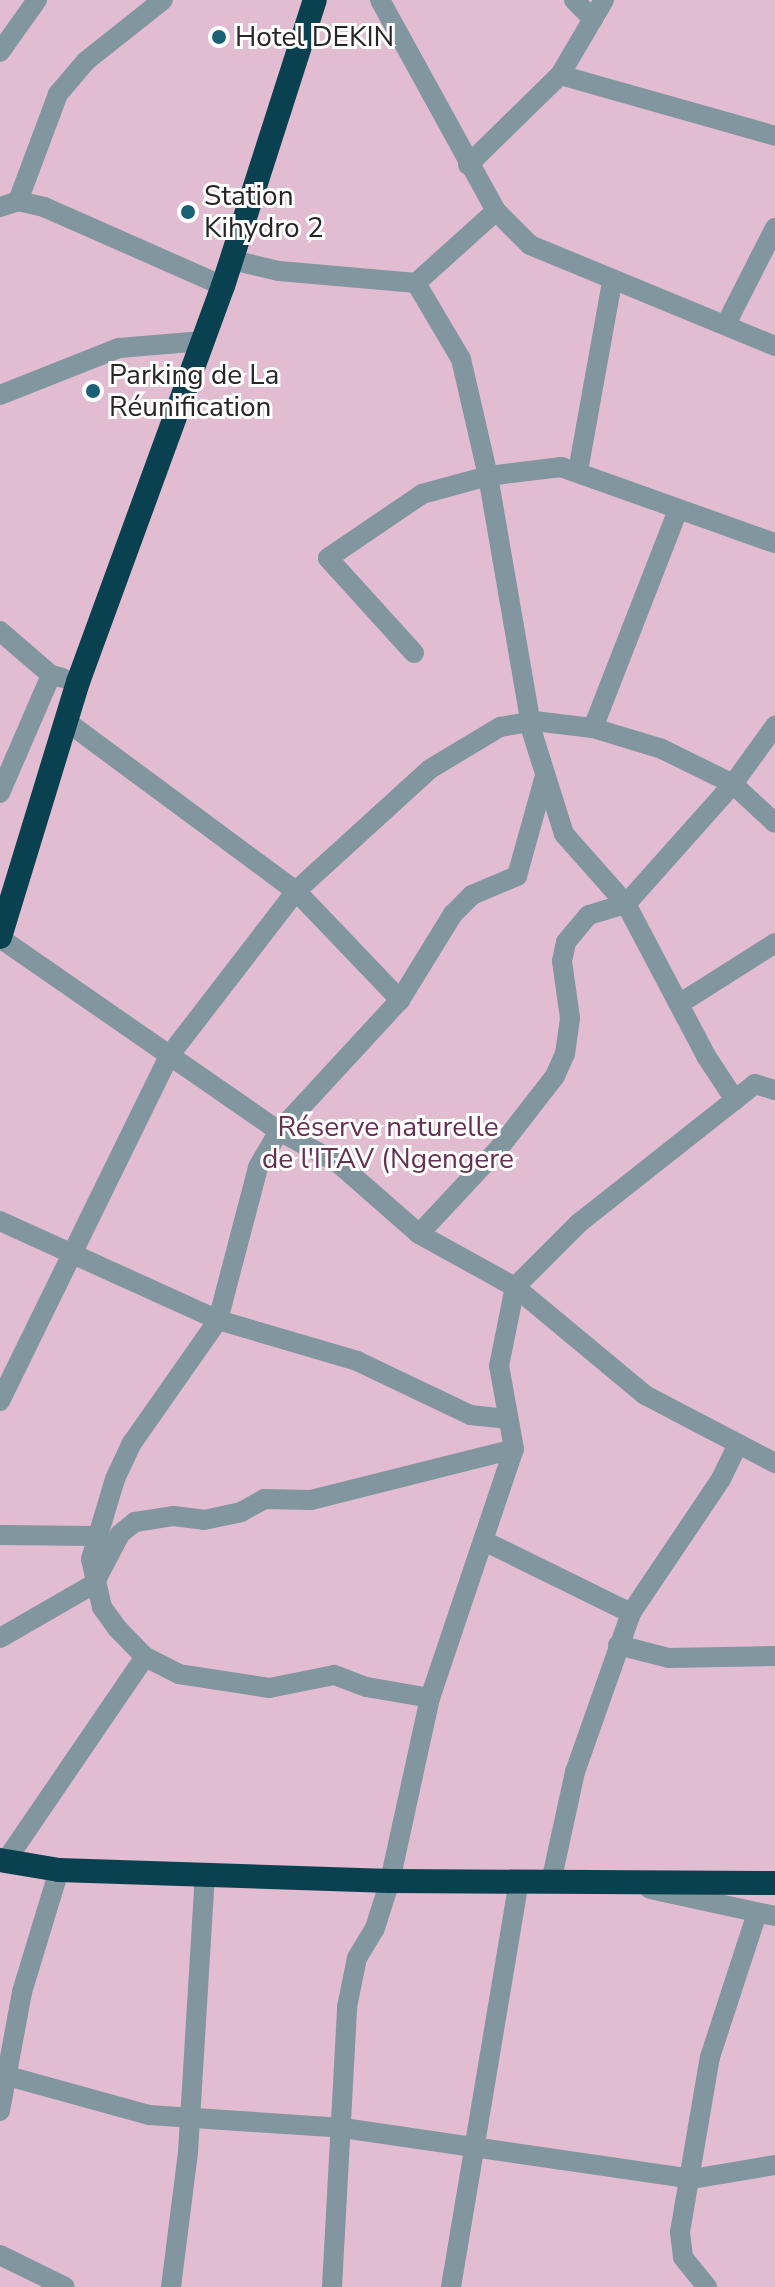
<!DOCTYPE html>
<html>
<head>
<meta charset="utf-8">
<style>
  body { margin:0 }
  #map { position:relative; width:775px; height:2287px; overflow:hidden; background:#e7e0e4; font-family:"Nunito Sans",sans-serif }
  div>[style] { position:absolute }
  .green>* { inset:0; background:#e2bcd0; transform-origin:0 0 }
  .street>* { height:20px; margin:-10px; padding:0 10px; transform-origin:10px; border-radius:10px; background:#81969e }
  .highway>* { height:24px; margin:-12px; padding:0 12px; transform-origin:12px; border-radius:12px; background:#0a4150 }
  .dots>* { width:22px; height:22px; translate:-50% -50%; box-sizing:border-box; border:4px solid #fff; border-radius:50% }
  span { translate:-50% -50%; white-space:nowrap; text-align:center; line-height:1.15; -webkit-text-stroke:6px #fff; paint-order:stroke }
  .poi-label { font-size:28px; color:#272526 }
  .left { translate:0 -50%; text-align:left }
  .park-label { font-size:28px; color:#663051 }
</style>
</head>
<body>
<div id="map">
  <div class="green">
    <i style="left:0;top:0;width:775px;height:2287px"></i>
  </div>
  <div class="street">
    <i style="left:380px;top:0;width:241px;rotate:61.2deg"></i>
    <i style="left:496px;top:211px;width:48px;rotate:45deg"></i>
    <i style="left:530px;top:245px;width:265px;rotate:22.4deg"></i>
    <i style="left:574px;top:0;width:27px;rotate:45deg"></i>
    <i style="left:0;top:52px;width:64px;rotate:-54.6deg"></i>
    <i style="left:560px;top:75px;width:223px;rotate:15.8deg"></i>
    <i style="left:468px;top:165px;width:129px;rotate:-44.4deg"></i>
    <i style="left:560px;top:75px;width:87px;rotate:-59.6deg"></i>
    <i style="left:18px;top:201px;width:27px;rotate:13deg"></i>
    <i style="left:44px;top:207px;width:196px;rotate:23.8deg"></i>
    <i style="left:0;top:207px;width:19px;rotate:-18deg"></i>
    <i style="left:18px;top:201px;width:114px;rotate:-69.5deg"></i>
    <i style="left:58px;top:94px;width:43px;rotate:-49.7deg"></i>
    <i style="left:86px;top:61px;width:98px;rotate:-38.4deg"></i>
    <i style="left:232px;top:260px;width:48px;rotate:13.2deg"></i>
    <i style="left:279px;top:271px;width:138px;rotate:5deg"></i>
    <i style="left:416px;top:283px;width:108px;rotate:-42deg"></i>
    <i style="left:416px;top:283px;width:88px;rotate:59.4deg"></i>
    <i style="left:461px;top:359px;width:120px;rotate:77deg"></i>
    <i style="left:488px;top:476px;width:260px;rotate:80.2deg"></i>
    <i style="left:532px;top:732px;width:107px;rotate:72.6deg"></i>
    <i style="left:564px;top:834px;width:94px;rotate:48.5deg"></i>
    <i style="left:626px;top:904px;width:172px;rotate:62.2deg"></i>
    <i style="left:706px;top:1056px;width:53px;rotate:56.6deg"></i>
    <i style="left:726px;top:324px;width:108px;rotate:-63deg"></i>
    <i style="left:0;top:395px;width:128px;rotate:-21.6deg"></i>
    <i style="left:119px;top:348px;width:84px;rotate:-4.8deg"></i>
    <i style="left:578px;top:471px;width:192px;rotate:-79.8deg"></i>
    <i style="left:0;top:631px;width:67px;rotate:40.8deg"></i>
    <i style="left:51px;top:675px;width:12px;rotate:14deg"></i>
    <i style="left:414px;top:653px;width:128px;rotate:-132.2deg"></i>
    <i style="left:328px;top:558px;width:114px;rotate:-34.2deg"></i>
    <i style="left:422px;top:494px;width:68px;rotate:-15.3deg"></i>
    <i style="left:488px;top:476px;width:74px;rotate:-7deg"></i>
    <i style="left:561px;top:467px;width:227px;rotate:19.6deg"></i>
    <i style="left:66px;top:721px;width:286px;rotate:36.5deg"></i>
    <i style="left:296px;top:891px;width:151px;rotate:46.3deg"></i>
    <i style="left:593px;top:728px;width:234px;rotate:-68.7deg"></i>
    <i style="left:0;top:793px;width:129px;rotate:-66.6deg"></i>
    <i style="left:0;top:938px;width:339px;rotate:34.7deg"></i>
    <i style="left:279px;top:1131px;width:67px;rotate:28.5deg"></i>
    <i style="left:338px;top:1163px;width:108px;rotate:41.2deg"></i>
    <i style="left:419px;top:1234px;width:110px;rotate:28.9deg"></i>
    <i style="left:515px;top:1287px;width:169px;rotate:39.7deg"></i>
    <i style="left:645px;top:1395px;width:147px;rotate:27.6deg"></i>
    <i style="left:679px;top:1004px;width:114px;rotate:-32.4deg"></i>
    <i style="left:0;top:1221px;width:239px;rotate:24.4deg"></i>
    <i style="left:218px;top:1320px;width:145px;rotate:16.4deg"></i>
    <i style="left:357px;top:1361px;width:125px;rotate:25.5deg"></i>
    <i style="left:470px;top:1415px;width:37px;rotate:6deg"></i>
    <i style="left:419px;top:1234px;width:119px;rotate:-47deg"></i>
    <i style="left:500px;top:1147px;width:90px;rotate:-52.2deg"></i>
    <i style="left:555px;top:1076px;width:24px;rotate:-66deg"></i>
    <i style="left:565px;top:1054px;width:36px;rotate:-82deg"></i>
    <i style="left:570px;top:1018px;width:58px;rotate:-98deg"></i>
    <i style="left:562px;top:961px;width:19px;rotate:-78deg"></i>
    <i style="left:566px;top:942px;width:35px;rotate:-50deg"></i>
    <i style="left:589px;top:915px;width:39px;rotate:-17deg"></i>
    <i style="left:626px;top:904px;width:161px;rotate:-48.3deg"></i>
    <i style="left:733px;top:784px;width:72px;rotate:-54.1deg"></i>
    <i style="left:0;top:1401px;width:384px;rotate:-63.9deg"></i>
    <i style="left:169px;top:1056px;width:208px;rotate:-52.4deg"></i>
    <i style="left:296px;top:891px;width:181px;rotate:-42.3deg"></i>
    <i style="left:430px;top:769px;width:82px;rotate:-31deg"></i>
    <i style="left:500px;top:727px;width:35px;rotate:-10deg"></i>
    <i style="left:534px;top:721px;width:59px;rotate:6.8deg"></i>
    <i style="left:593px;top:728px;width:72px;rotate:16.9deg"></i>
    <i style="left:662px;top:749px;width:79px;rotate:26.2deg"></i>
    <i style="left:733px;top:784px;width:57px;rotate:42.9deg"></i>
    <i style="left:0;top:1535px;width:97px;rotate:0.6deg"></i>
    <i style="left:484px;top:1541px;width:164px;rotate:26.1deg"></i>
    <i style="left:0;top:1638px;width:108px;rotate:-29.9deg"></i>
    <i style="left:94px;top:1584px;width:56px;rotate:-62.5deg"></i>
    <i style="left:120px;top:1534px;width:19px;rotate:-39deg"></i>
    <i style="left:135px;top:1522px;width:38px;rotate:-9deg"></i>
    <i style="left:173px;top:1516px;width:31px;rotate:7deg"></i>
    <i style="left:204px;top:1520px;width:38px;rotate:-12deg"></i>
    <i style="left:241px;top:1512px;width:26px;rotate:-29deg"></i>
    <i style="left:264px;top:1499px;width:47px;rotate:1.2deg"></i>
    <i style="left:311px;top:1500px;width:209px;rotate:-14.1deg"></i>
    <i style="left:618px;top:1645px;width:53px;rotate:14.3deg"></i>
    <i style="left:669px;top:1658px;width:106px;rotate:-1.1deg"></i>
    <i style="left:430px;top:1698px;width:65px;rotate:-170.2deg"></i>
    <i style="left:366px;top:1687px;width:34px;rotate:-159deg"></i>
    <i style="left:334px;top:1675px;width:66px;rotate:168.7deg"></i>
    <i style="left:269px;top:1688px;width:91px;rotate:-171.2deg"></i>
    <i style="left:179px;top:1674px;width:38px;rotate:-153deg"></i>
    <i style="left:145px;top:1657px;width:40px;rotate:-134deg"></i>
    <i style="left:117px;top:1628px;width:26px;rotate:-126deg"></i>
    <i style="left:102px;top:1607px;width:49px;rotate:-102.9deg"></i>
    <i style="left:91px;top:1559px;width:84px;rotate:-73.3deg"></i>
    <i style="left:115px;top:1479px;width:40px;rotate:-65deg"></i>
    <i style="left:132px;top:1443px;width:150px;rotate:-55deg"></i>
    <i style="left:218px;top:1320px;width:158px;rotate:-75.3deg"></i>
    <i style="left:258px;top:1167px;width:42px;rotate:-59.7deg"></i>
    <i style="left:279px;top:1131px;width:178px;rotate:-47.3deg"></i>
    <i style="left:400px;top:1000px;width:101px;rotate:-58.4deg"></i>
    <i style="left:453px;top:914px;width:27px;rotate:-45deg"></i>
    <i style="left:472px;top:895px;width:49px;rotate:-22.9deg"></i>
    <i style="left:517px;top:876px;width:101px;rotate:-74.4deg"></i>
    <i style="left:5px;top:1862px;width:248px;rotate:-55.7deg"></i>
    <i style="left:551px;top:1882px;width:113px;rotate:-77.7deg"></i>
    <i style="left:575px;top:1772px;width:169px;rotate:-70.6deg"></i>
    <i style="left:631px;top:1613px;width:161px;rotate:-56.1deg"></i>
    <i style="left:721px;top:1479px;width:39px;rotate:-64deg"></i>
    <i style="left:650px;top:1889px;width:128px;rotate:12.2deg"></i>
    <i style="left:0;top:2074px;width:155px;rotate:15.4deg"></i>
    <i style="left:149px;top:2115px;width:194px;rotate:3.8deg"></i>
    <i style="left:343px;top:2128px;width:353px;rotate:8.3deg"></i>
    <i style="left:692px;top:2179px;width:84px;rotate:-9.6deg"></i>
    <i style="left:0;top:2111px;width:121px;rotate:-79.5deg"></i>
    <i style="left:22px;top:1992px;width:127px;rotate:-73.1deg"></i>
    <i style="left:0;top:2255px;width:72px;rotate:26.2deg"></i>
    <i style="left:171px;top:2287px;width:136px;rotate:-82.8deg"></i>
    <i style="left:188px;top:2152px;width:279px;rotate:-86.5deg"></i>
    <i style="left:332px;top:2287px;width:280px;rotate:-86.9deg"></i>
    <i style="left:347px;top:2007px;width:50px;rotate:-78.5deg"></i>
    <i style="left:357px;top:1958px;width:35px;rotate:-59deg"></i>
    <i style="left:375px;top:1928px;width:49px;rotate:-72.3deg"></i>
    <i style="left:390px;top:1881px;width:187px;rotate:-77.7deg"></i>
    <i style="left:430px;top:1698px;width:263px;rotate:-71.4deg"></i>
    <i style="left:514px;top:1449px;width:84px;rotate:-100.2deg"></i>
    <i style="left:499px;top:1366px;width:81px;rotate:-78.6deg"></i>
    <i style="left:515px;top:1287px;width:91px;rotate:-45deg"></i>
    <i style="left:579px;top:1223px;width:224px;rotate:-38.3deg"></i>
    <i style="left:755px;top:1084px;width:21px;rotate:17deg"></i>
    <i style="left:451px;top:2287px;width:412px;rotate:-80.5deg"></i>
    <i style="left:707px;top:2287px;width:38px;rotate:-129deg"></i>
    <i style="left:683px;top:2257px;width:25px;rotate:-97deg"></i>
    <i style="left:680px;top:2232px;width:178px;rotate:-80.3deg"></i>
    <i style="left:710px;top:2057px;width:151px;rotate:-71.9deg"></i>
  </div>
  <div class="highway">
    <i style="left:0;top:937px;width:267px;rotate:-73deg"></i>
    <i style="left:78px;top:682px;width:422px;rotate:-69.9deg"></i>
    <i style="left:223px;top:286px;width:300px;rotate:-72.2deg"></i>
    <i style="left:0;top:1860px;width:60px;rotate:9.6deg"></i>
    <i style="left:59px;top:1870px;width:331px;rotate:1.9deg"></i>
    <i style="left:390px;top:1881px;width:385px;rotate:0.3deg"></i>
  </div>
  <div class="dots">
    <i style="left:219px;top:37px;background:#1c6073"></i>
    <i style="left:188px;top:212px;background:#1c6073"></i>
    <i style="left:93px;top:391px;background:#1c6073"></i>
  </div>
  <div class="poi-label">
    <span class="left" style="left:235px;top:37px">Hotel DEKIN</span>
    <span class="left" style="left:204px;top:212px">Station<br>Kihydro 2</span>
    <span class="left" style="left:109px;top:391px">Parking de La<br>Réunification</span>
  </div>
  <div class="park-label">
    <span style="left:388px;top:1143px">Réserve naturelle<br>de l'ITAV (Ngengere</span>
  </div>
</div>
</body>
</html>
